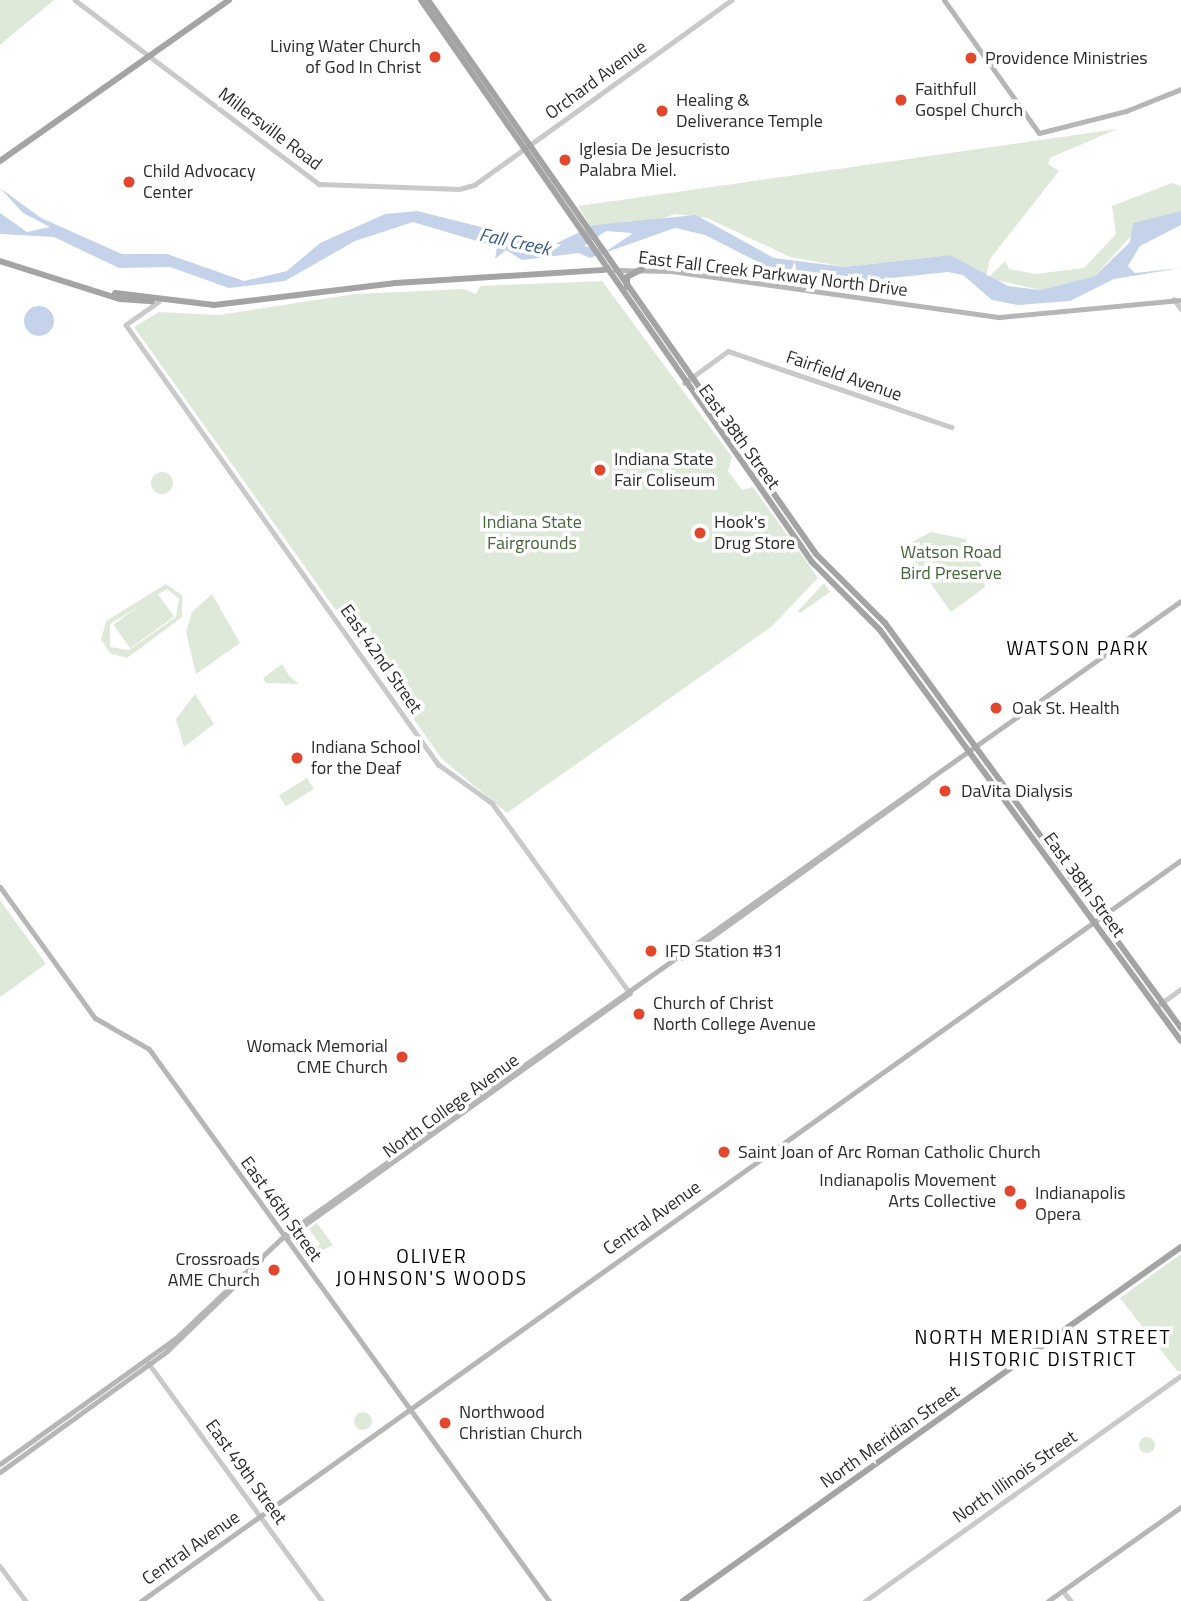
<!DOCTYPE html>
<html>
<head>
<meta charset="utf-8">
<style>
  body { margin:0 }
  #map { position:relative; width:1181px; height:1601px; overflow:hidden; background:#fff; font-family:"Titillium Web",sans-serif }
  div>[style] { position:absolute }
  .green>* { inset:0; background:#dee9d9; transform-origin:0 0 }
  .round { border-radius:50% }
  .water>* { inset:0; background:#c5d3ea }
  .tertiary>* { height:4.5px; margin:-2.25px; padding:0 2.25px; transform-origin:2.25px; border-radius:2.25px; background:#c9c9c9 }
  .secondary>* { height:5px; margin:-2.5px; padding:0 2.5px; transform-origin:2.5px; border-radius:2.5px; background:#b6b6b6 }
  .primary>* { height:6px; margin:-3px; padding:0 3px; transform-origin:3px; border-radius:3px; background:#a4a4a4 }
  .dots>* { width:19px; height:19px; translate:-50% -50%; box-sizing:border-box; border:4px solid #fff; border-radius:50% }
  span { translate:-50% -50%; white-space:nowrap; text-align:center; line-height:1.15; -webkit-text-stroke:7px #fff; paint-order:stroke }
  .poi-label { font-size:18px; color:#2c2c2c }
  .right { translate:-100% -50%; text-align:right }
  .left { translate:0 -50%; text-align:left }
  .street-label { font-size:18px; color:#2c2c2c }
  .park-label { font-size:18px; color:#46663a }
  .water-label { font-size:19px; color:#3c5c8b; font-style:italic }
  .neighbourhood-label { font-size:19px; color:#000; letter-spacing:2px }
</style>
</head>
<body>
<div id="map">
  <div class="green">
    <i style="clip-path:polygon(0 0,54px 0,0 45px)"></i>
    <i style="clip-path:polygon(1117px 129px,1050px 158px,1048px 164px,1059px 171px,990px 259px,986px 277px,950px 255px,845px 267px,790px 257px,707px 218px,675px 214px,645px 225px,629px 221px,592px 229px,578px 206px)"></i>
    <i style="clip-path:polygon(1172px 183px,1181px 186px,1181px 211px,1132px 235px,1095px 276px,1040px 290px,988px 278px,1005px 261px,1009px 269px,1035px 274px,1084px 268px,1116px 234px,1112px 206px)"></i>
    <i style="clip-path:polygon(602px 281px,732px 457px,728px 471px,734px 479px,742px 490px,753px 487px,818px 578px,771px 627px,507px 813px,442px 759px,134px 327px,159px 312px,219px 315px,355px 294px,464px 289px,476px 294px,480px 286px)"></i>
    <i class="round" style="left:151px;top:472px;width:22px;height:22px"></i>
    <i style="clip-path:polygon(931px 532px,965px 539px,982px 566px,985px 587px,951px 612px,904px 546px)"></i>
    <i style="clip-path:polygon(824px 583px,830px 592px,800px 613px,798px 611px)"></i>
    <i style="clip-path:polygon(evenodd,166px 584px,182px 595px,182px 617px,127px 658px,110px 653px,101px 640px,106px 621px,166px 584px,167px 589px,179px 599px,176px 617px,129px 650px,110px 647px,110px 624px,167px 589px)"></i>
    <i style="left:157px;top:593px;width:29px;height:54px;rotate:54deg"></i>
    <i style="clip-path:polygon(212px 594px,240px 643px,196px 674px,186px 632px,192px 612px)"></i>
    <i style="clip-path:polygon(282px 664px,290px 677px,299px 684px,266px 683px,263px 678px)"></i>
    <i style="clip-path:polygon(195px 694px,214px 724px,184px 747px,176px 719px)"></i>
    <i style="left:307px;top:778px;width:13px;height:33px;rotate:58deg"></i>
    <i style="clip-path:polygon(0 900px,46px 964px,0 997px)"></i>
    <i style="clip-path:polygon(317px 1223px,333px 1245px,305px 1259px,320px 1244px,309px 1229px)"></i>
    <i style="clip-path:polygon(1181px 1254px,1181px 1371px,1177px 1371px,1120px 1298px)"></i>
    <i class="round" style="left:354px;top:1412px;width:18px;height:18px"></i>
    <i class="round" style="left:1139px;top:1437px;width:16px;height:16px"></i>
  </div>
  <div class="water">
    <i style="clip-path:polygon(evenodd,0 188px,41px 218px,122px 254px,167px 254px,244px 281px,287px 271px,320px 243px,385px 214px,417px 211px,553px 245px,594px 225px,696px 215px,774px 258px,845px 267px,950px 255px,1008px 286px,1040px 290px,1095px 276px,1130px 242px,1133px 223px,1181px 211px,1181px 225px,1140px 246px,1128px 266px,1135px 273px,1181px 268px,1114px 279px,1070px 301px,1018px 305px,992px 300px,963px 275px,948px 272px,854px 282px,776px 271px,705px 235px,675px 228px,590px 258px,579px 253px,522px 260px,506px 250px,495px 259px,497px 247px,413px 222px,355px 241px,285px 281px,229px 288px,170px 267px,119px 268px,54px 237px,0 234px,0 213px,27px 232px,50px 227px,23px 213px,0 188px,606px 231px,631px 233px,632px 234px,608px 250px,584px 246px,606px 231px)"></i>
    <i class="round" style="left:24px;top:306px;width:30px;height:30px"></i>
  </div>
  <div class="tertiary">
    <i style="left:75px;top:0;width:306px;rotate:37deg"></i>
    <i style="left:319px;top:184px;width:140px;rotate:2deg"></i>
    <i style="left:459px;top:189px;width:16px;rotate:-15deg"></i>
    <i style="left:474px;top:185px;width:317px;rotate:-35.7deg"></i>
    <i style="left:1174px;top:299px;width:12px;rotate:55deg"></i>
    <i style="left:159px;top:302px;width:40px;rotate:145.1deg"></i>
    <i style="left:126px;top:325px;width:539px;rotate:54.6deg"></i>
    <i style="left:438px;top:764px;width:67px;rotate:35.8deg"></i>
    <i style="left:492px;top:803px;width:235px;rotate:54deg"></i>
    <i style="left:684px;top:383px;width:54px;rotate:-36deg"></i>
    <i style="left:728px;top:351px;width:236px;rotate:18.8deg"></i>
    <i style="left:1156px;top:1007px;width:31px;rotate:-36deg"></i>
    <i style="left:147px;top:1361px;width:297px;rotate:53.9deg"></i>
    <i style="left:0;top:1566px;width:44px;rotate:53.4deg"></i>
    <i style="left:1063px;top:1591px;width:13px;rotate:51deg"></i>
    <i style="left:865px;top:1601px;width:388px;rotate:-35.5deg"></i>
  </div>
  <div class="secondary">
    <i style="left:944px;top:0;width:163px;rotate:54.5deg"></i>
    <i style="left:1039px;top:133px;width:90px;rotate:-14.2deg"></i>
    <i style="left:1126px;top:111px;width:59px;rotate:-21.8deg"></i>
    <i style="left:615px;top:270px;width:56px;rotate:1deg"></i>
    <i style="left:671px;top:271px;width:332px;rotate:8deg"></i>
    <i style="left:1000px;top:317px;width:182px;rotate:-5.4deg"></i>
    <i style="left:0;top:887px;width:162px;rotate:54.1deg"></i>
    <i style="left:95px;top:1018px;width:62px;rotate:29.9deg"></i>
    <i style="left:149px;top:1049px;width:682px;rotate:54.07deg"></i>
    <i style="left:682px;top:958px;width:302px;rotate:-35.7deg"></i>
    <i style="left:286px;top:1238px;width:422px;rotate:-35.5deg"></i>
    <i style="left:0;top:1464px;width:216px;rotate:-35.6deg"></i>
    <i style="left:176px;top:1338px;width:153px;rotate:-43.4deg"></i>
    <i style="left:287px;top:1233px;width:1095px;rotate:-35.26deg"></i>
    <i style="left:0;top:1472px;width:206px;rotate:-35.9deg"></i>
    <i style="left:167px;top:1351px;width:131px;rotate:-44.1deg"></i>
    <i style="left:141px;top:1601px;width:1277px;rotate:-35.47deg"></i>
    <i style="left:1048px;top:1601px;width:163px;rotate:-35.3deg"></i>
  </div>
  <div class="primary">
    <i style="left:421px;top:0;width:685px;rotate:55.17deg"></i>
    <i style="left:812px;top:562px;width:96px;rotate:45deg"></i>
    <i style="left:880px;top:630px;width:509px;rotate:53.78deg"></i>
    <i style="left:428px;top:0;width:676px;rotate:54.99deg"></i>
    <i style="left:816px;top:554px;width:98px;rotate:45deg"></i>
    <i style="left:885px;top:623px;width:502px;rotate:53.84deg"></i>
    <i style="left:0;top:161px;width:280px;rotate:-35.1deg"></i>
    <i style="left:0;top:261px;width:126px;rotate:17.6deg"></i>
    <i style="left:120px;top:299px;width:32px;rotate:4deg"></i>
    <i style="left:627px;top:287px;width:10px;rotate:-90deg"></i>
    <i style="left:627px;top:277px;width:17px;rotate:-28deg"></i>
    <i style="left:115px;top:293px;width:100px;rotate:6.9deg"></i>
    <i style="left:214px;top:305px;width:183px;rotate:-6.9deg"></i>
    <i style="left:396px;top:283px;width:209px;rotate:-3.6deg"></i>
    <i style="left:683px;top:1601px;width:611px;rotate:-35.41deg"></i>
  </div>
  <div class="dots">
    <i style="left:435px;top:57px;background:#e2472e"></i>
    <i style="left:971px;top:58px;background:#e2472e"></i>
    <i style="left:901px;top:100px;background:#e2472e"></i>
    <i style="left:662px;top:111px;background:#e2472e"></i>
    <i style="left:565px;top:160px;background:#e2472e"></i>
    <i style="left:129px;top:182px;background:#e2472e"></i>
    <i style="left:600px;top:470px;background:#e2472e"></i>
    <i style="left:700px;top:533px;background:#e2472e"></i>
    <i style="left:996px;top:708px;background:#e2472e"></i>
    <i style="left:297px;top:758px;background:#e2472e"></i>
    <i style="left:945px;top:791px;background:#e2472e"></i>
    <i style="left:651px;top:951px;background:#e2472e"></i>
    <i style="left:639px;top:1014px;background:#e2472e"></i>
    <i style="left:402px;top:1057px;background:#e2472e"></i>
    <i style="left:724px;top:1152px;background:#e2472e"></i>
    <i style="left:1010px;top:1191px;background:#e2472e"></i>
    <i style="left:1021px;top:1204px;background:#e2472e"></i>
    <i style="left:274px;top:1270px;background:#e2472e"></i>
    <i style="left:445px;top:1423px;background:#e2472e"></i>
  </div>
  <div class="poi-label">
    <span class="right" style="left:421px;top:57px">Living Water Church<br>of God In Christ</span>
    <span class="left" style="left:985px;top:58px">Providence Ministries</span>
    <span class="left" style="left:915px;top:100px">Faithfull<br>Gospel Church</span>
    <span class="left" style="left:676px;top:111px">Healing &amp;<br>Deliverance Temple</span>
    <span class="left" style="left:579px;top:160px">Iglesia De Jesucristo<br>Palabra Miel.</span>
    <span class="left" style="left:143px;top:182px">Child Advocacy<br>Center</span>
    <span class="left" style="left:614px;top:470px">Indiana State<br>Fair Coliseum</span>
    <span class="left" style="left:714px;top:533px">Hook's<br>Drug Store</span>
    <span class="left" style="left:1012px;top:708px">Oak St. Health</span>
    <span class="left" style="left:311px;top:758px">Indiana School<br>for the Deaf</span>
    <span class="left" style="left:961px;top:791px">DaVita Dialysis</span>
    <span class="left" style="left:665px;top:951px">IFD Station #31</span>
    <span class="left" style="left:653px;top:1014px">Church of Christ<br>North College Avenue</span>
    <span class="right" style="left:388px;top:1057px">Womack Memorial<br>CME Church</span>
    <span class="left" style="left:738px;top:1152px">Saint Joan of Arc Roman Catholic Church</span>
    <span class="right" style="left:996px;top:1191px">Indianapolis Movement<br>Arts Collective</span>
    <span class="left" style="left:1035px;top:1204px">Indianapolis<br>Opera</span>
    <span class="right" style="left:260px;top:1270px">Crossroads<br>AME Church</span>
    <span class="left" style="left:459px;top:1423px">Northwood<br>Christian Church</span>
  </div>
  <div class="street-label">
    <span style="left:596px;top:80px;rotate:-36deg">Orchard Avenue</span>
    <span style="left:270px;top:129px;rotate:37deg">Millersville Road</span>
    <span style="left:773px;top:274px;rotate:7deg">East Fall Creek Parkway North Drive</span>
    <span style="left:844px;top:376px;rotate:19deg">Fairfield Avenue</span>
    <span style="left:739px;top:437px;rotate:54deg">East 38th Street</span>
    <span style="left:381px;top:659px;rotate:55deg">East 42nd Street</span>
    <span style="left:1084px;top:885px;rotate:54deg">East 38th Street</span>
    <span style="left:451px;top:1106px;rotate:-36deg">North College Avenue</span>
    <span style="left:281px;top:1209px;rotate:54deg">East 46th Street</span>
    <span style="left:652px;top:1218px;rotate:-35deg">Central Avenue</span>
    <span style="left:890px;top:1437px;rotate:-35deg">North Meridian Street</span>
    <span style="left:246px;top:1472px;rotate:54deg">East 49th Street</span>
    <span style="left:1015px;top:1477px;rotate:-35deg">North Illinois Street</span>
    <span style="left:191px;top:1548px;rotate:-35deg">Central Avenue</span>
  </div>
  <div class="park-label">
    <span style="left:532px;top:533px">Indiana State<br>Fairgrounds</span>
    <span style="left:951px;top:563px">Watson Road<br>Bird Preserve</span>
  </div>
  <div class="water-label">
    <span style="left:515px;top:241px;rotate:12deg">Fall Creek</span>
  </div>
  <div class="neighbourhood-label">
    <span style="left:1078px;top:648px">WATSON PARK</span>
    <span style="left:432px;top:1267px">OLIVER<br>JOHNSON'S WOODS</span>
    <span style="left:1043px;top:1348px">NORTH MERIDIAN STREET<br>HISTORIC DISTRICT</span>
  </div>
</div>
</body>
</html>
